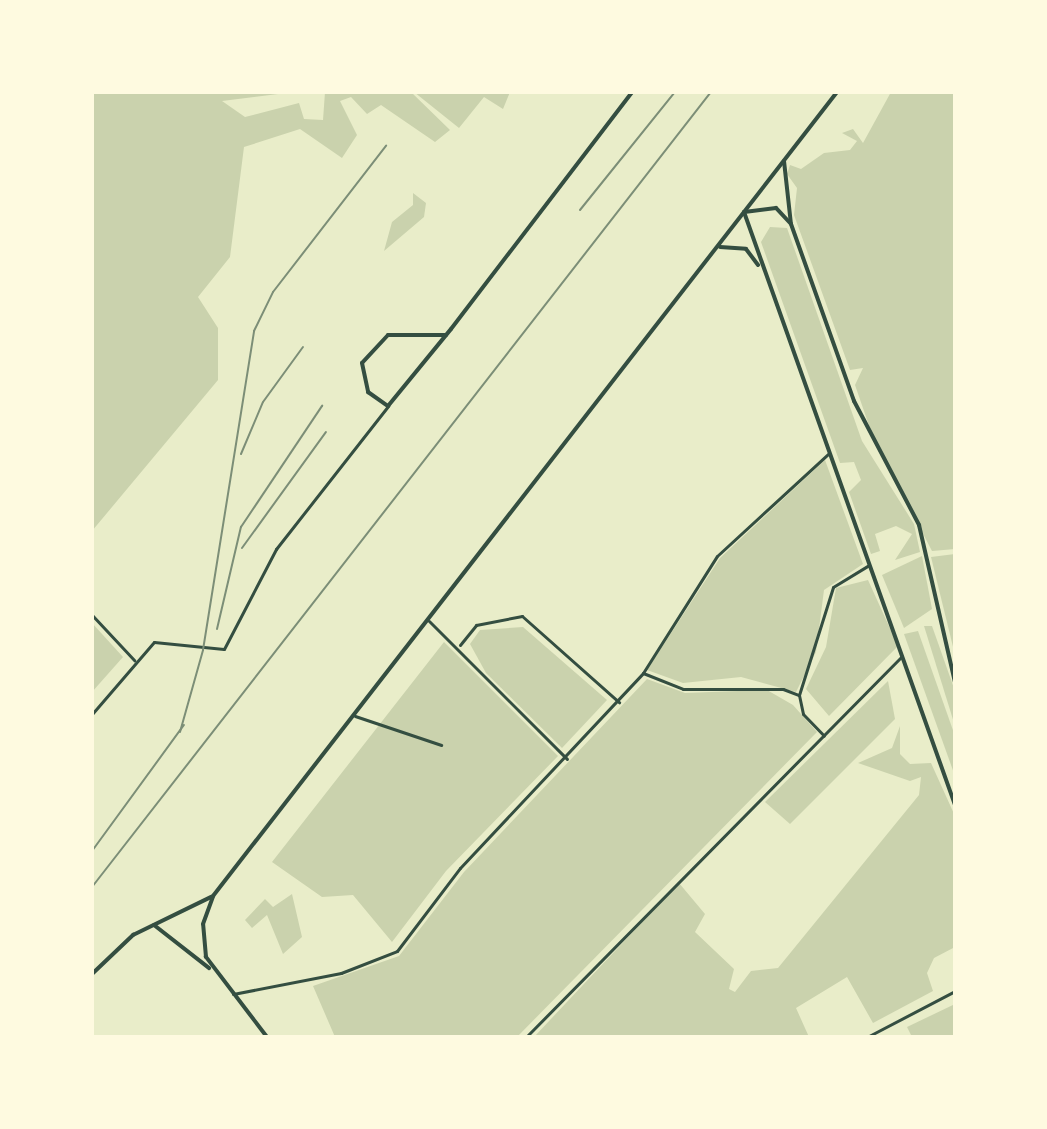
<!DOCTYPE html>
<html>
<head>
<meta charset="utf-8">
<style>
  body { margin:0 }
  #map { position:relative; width:1047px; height:1129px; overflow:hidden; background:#e9edc9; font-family:"PT Serif",serif }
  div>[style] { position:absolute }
  .green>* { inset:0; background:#cad2ad }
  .minor>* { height:3px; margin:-1.5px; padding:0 1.5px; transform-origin:1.5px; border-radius:1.5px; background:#344e41 }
  .tertiary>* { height:4px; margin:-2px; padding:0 2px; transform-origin:2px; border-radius:2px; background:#344e41 }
  .rail>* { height:2px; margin:-1px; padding:0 1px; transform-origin:1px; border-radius:1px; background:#7c8e77 }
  span { translate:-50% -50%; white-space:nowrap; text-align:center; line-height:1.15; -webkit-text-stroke:8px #fefae0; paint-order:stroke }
  .frame { position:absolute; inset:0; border:94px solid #fefae0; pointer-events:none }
</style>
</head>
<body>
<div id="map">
  <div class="green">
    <i style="clip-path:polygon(92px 92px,294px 92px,222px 101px,245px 117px,299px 103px,304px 119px,323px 120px,325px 92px,411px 92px,450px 130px,435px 142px,381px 105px,367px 114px,351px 97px,340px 101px,357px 135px,342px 158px,300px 129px,244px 147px,230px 257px,198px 297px,218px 328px,218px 380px,92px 531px)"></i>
    <i style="clip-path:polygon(414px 92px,510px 92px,503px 109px,484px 97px,459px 128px)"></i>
    <i style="clip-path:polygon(891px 92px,955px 92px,955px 549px,932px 551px,873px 437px,855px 385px,863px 368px,850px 370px,794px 215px,797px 188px,787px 174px,790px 165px,801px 169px,824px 153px,850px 150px,857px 141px,842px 133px,853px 129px,863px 143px)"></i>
    <i style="clip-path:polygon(413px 193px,426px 203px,424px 217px,384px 251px,392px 222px,413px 205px)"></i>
    <i style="clip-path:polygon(770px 227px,787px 228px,862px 441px,914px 524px,920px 552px,895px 560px,912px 534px,896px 526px,875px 534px,880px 551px,871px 554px,849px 492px,861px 480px,854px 462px,840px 463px,761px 242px)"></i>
    <i style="clip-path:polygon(825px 460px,863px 564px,824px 590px,816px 652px,796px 692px,741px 677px,683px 683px,647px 670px,720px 558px)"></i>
    <i style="clip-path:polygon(955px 554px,955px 655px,931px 557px)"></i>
    <i style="clip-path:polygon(922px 556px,932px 609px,904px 628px,882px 575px)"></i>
    <i style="clip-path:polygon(868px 580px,898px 646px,829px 716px,806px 689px,826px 647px,836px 588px)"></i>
    <i style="clip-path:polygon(92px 623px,123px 657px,92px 692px)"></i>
    <i style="clip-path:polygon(924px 626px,932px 626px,955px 691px,955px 726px)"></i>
    <i style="clip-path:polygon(523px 627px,607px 700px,562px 748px,486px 673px,470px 644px,480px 630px)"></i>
    <i style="clip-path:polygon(918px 631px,955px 736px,955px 776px,904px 634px)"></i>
    <i style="clip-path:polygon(444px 642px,558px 756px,446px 871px,392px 942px,353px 895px,322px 897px,272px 862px)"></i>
    <i style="clip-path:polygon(647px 679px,685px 693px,767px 690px,793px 705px,817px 732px,517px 1037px,335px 1037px,313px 986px,399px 956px,464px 872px)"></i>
    <i style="clip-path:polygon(888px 681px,895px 719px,790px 824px,765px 802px)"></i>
    <i style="clip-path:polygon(900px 726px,900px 754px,910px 764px,931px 763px,955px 816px,955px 947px,934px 958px,927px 973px,933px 991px,873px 1023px,847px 977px,796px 1008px,809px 1037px,534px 1037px,679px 883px,705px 914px,695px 932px,734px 969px,729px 989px,735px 992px,751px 971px,778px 968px,919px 795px,921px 777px,910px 781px,858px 763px,892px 748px)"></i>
    <i style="clip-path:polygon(292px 894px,302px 937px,283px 954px,267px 915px,252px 928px,245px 920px,265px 899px,273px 907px)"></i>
    <i style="clip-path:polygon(955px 1004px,955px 1037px,912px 1037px,907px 1027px)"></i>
  </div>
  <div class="minor">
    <i style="left:92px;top:615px;width:62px;rotate:47deg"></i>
    <i style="left:429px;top:621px;width:195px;rotate:45deg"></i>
    <i style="left:460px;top:645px;width:26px;rotate:-51deg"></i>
    <i style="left:476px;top:625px;width:47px;rotate:-11.1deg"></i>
    <i style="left:522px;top:616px;width:130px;rotate:41.6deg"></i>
    <i style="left:643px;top:673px;width:43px;rotate:21.8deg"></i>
    <i style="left:683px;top:689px;width:100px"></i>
    <i style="left:783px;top:689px;width:17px;rotate:21deg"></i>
    <i style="left:799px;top:695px;width:19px;rotate:78deg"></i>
    <i style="left:803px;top:714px;width:30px;rotate:46deg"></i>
    <i style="left:799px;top:695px;width:113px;rotate:-72.5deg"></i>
    <i style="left:833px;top:587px;width:42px;rotate:-31.4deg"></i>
    <i style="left:92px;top:714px;width:95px;rotate:-49.3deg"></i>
    <i style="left:154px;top:642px;width:70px;rotate:5.7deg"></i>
    <i style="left:224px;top:649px;width:113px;rotate:-62.5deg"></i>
    <i style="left:276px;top:549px;width:182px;rotate:-51.9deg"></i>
    <i style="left:355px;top:716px;width:91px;rotate:18.6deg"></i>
    <i style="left:233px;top:994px;width:110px;rotate:-11deg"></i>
    <i style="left:341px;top:973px;width:60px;rotate:-21.4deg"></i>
    <i style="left:397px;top:951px;width:104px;rotate:-52.8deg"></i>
    <i style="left:460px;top:868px;width:267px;rotate:-46.8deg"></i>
    <i style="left:643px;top:673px;width:138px;rotate:-57.7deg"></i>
    <i style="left:717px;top:556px;width:151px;rotate:-42.6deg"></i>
    <i style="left:526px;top:1037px;width:535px;rotate:-45.38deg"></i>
    <i style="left:867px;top:1037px;width:99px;rotate:-27.6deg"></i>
  </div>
  <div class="tertiary">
    <i style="left:784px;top:161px;width:63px;rotate:83.7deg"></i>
    <i style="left:791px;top:224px;width:188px;rotate:70.4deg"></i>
    <i style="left:854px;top:401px;width:140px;rotate:62.3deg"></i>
    <i style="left:919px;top:525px;width:161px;rotate:77.1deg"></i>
    <i style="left:791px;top:224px;width:22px;rotate:-133deg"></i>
    <i style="left:776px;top:208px;width:32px;rotate:173deg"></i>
    <i style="left:744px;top:212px;width:629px;rotate:70.41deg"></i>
    <i style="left:720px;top:247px;width:26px;rotate:4deg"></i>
    <i style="left:746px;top:249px;width:20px;rotate:53deg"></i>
    <i style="left:446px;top:335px;width:58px;rotate:180deg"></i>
    <i style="left:388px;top:335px;width:38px;rotate:133deg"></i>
    <i style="left:362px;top:363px;width:30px;rotate:78deg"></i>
    <i style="left:368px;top:392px;width:24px;rotate:35deg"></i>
    <i style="left:388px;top:406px;width:99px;rotate:-50.7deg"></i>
    <i style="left:451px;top:329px;width:298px;rotate:-52.6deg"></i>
    <i style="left:154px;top:925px;width:70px;rotate:38deg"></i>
    <i style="left:92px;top:974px;width:57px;rotate:-43.6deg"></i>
    <i style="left:133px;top:935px;width:87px;rotate:-26deg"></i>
    <i style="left:267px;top:1037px;width:101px;rotate:-127.3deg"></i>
    <i style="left:206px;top:957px;width:33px;rotate:-95deg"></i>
    <i style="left:203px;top:924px;width:30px;rotate:-70deg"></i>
    <i style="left:213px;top:896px;width:1018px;rotate:-52.18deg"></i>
  </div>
  <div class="rail">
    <i style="left:580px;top:210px;width:151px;rotate:-51.2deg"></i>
    <i style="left:241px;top:454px;width:56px;rotate:-67.1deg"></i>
    <i style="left:263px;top:402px;width:68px;rotate:-54deg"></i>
    <i style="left:242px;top:548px;width:143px;rotate:-54.1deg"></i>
    <i style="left:217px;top:629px;width:105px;rotate:-76.8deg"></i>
    <i style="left:241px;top:527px;width:146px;rotate:-56.2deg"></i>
    <i style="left:180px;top:732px;width:85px;rotate:-74.3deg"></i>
    <i style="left:203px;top:650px;width:323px;rotate:-80.9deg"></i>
    <i style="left:254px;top:331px;width:43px;rotate:-64deg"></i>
    <i style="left:273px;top:292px;width:185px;rotate:-52.3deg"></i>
    <i style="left:92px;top:851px;width:156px;rotate:-53.9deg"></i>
    <i style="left:92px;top:887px;width:1008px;rotate:-52.1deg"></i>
  </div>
  <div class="frame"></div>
</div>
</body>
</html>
